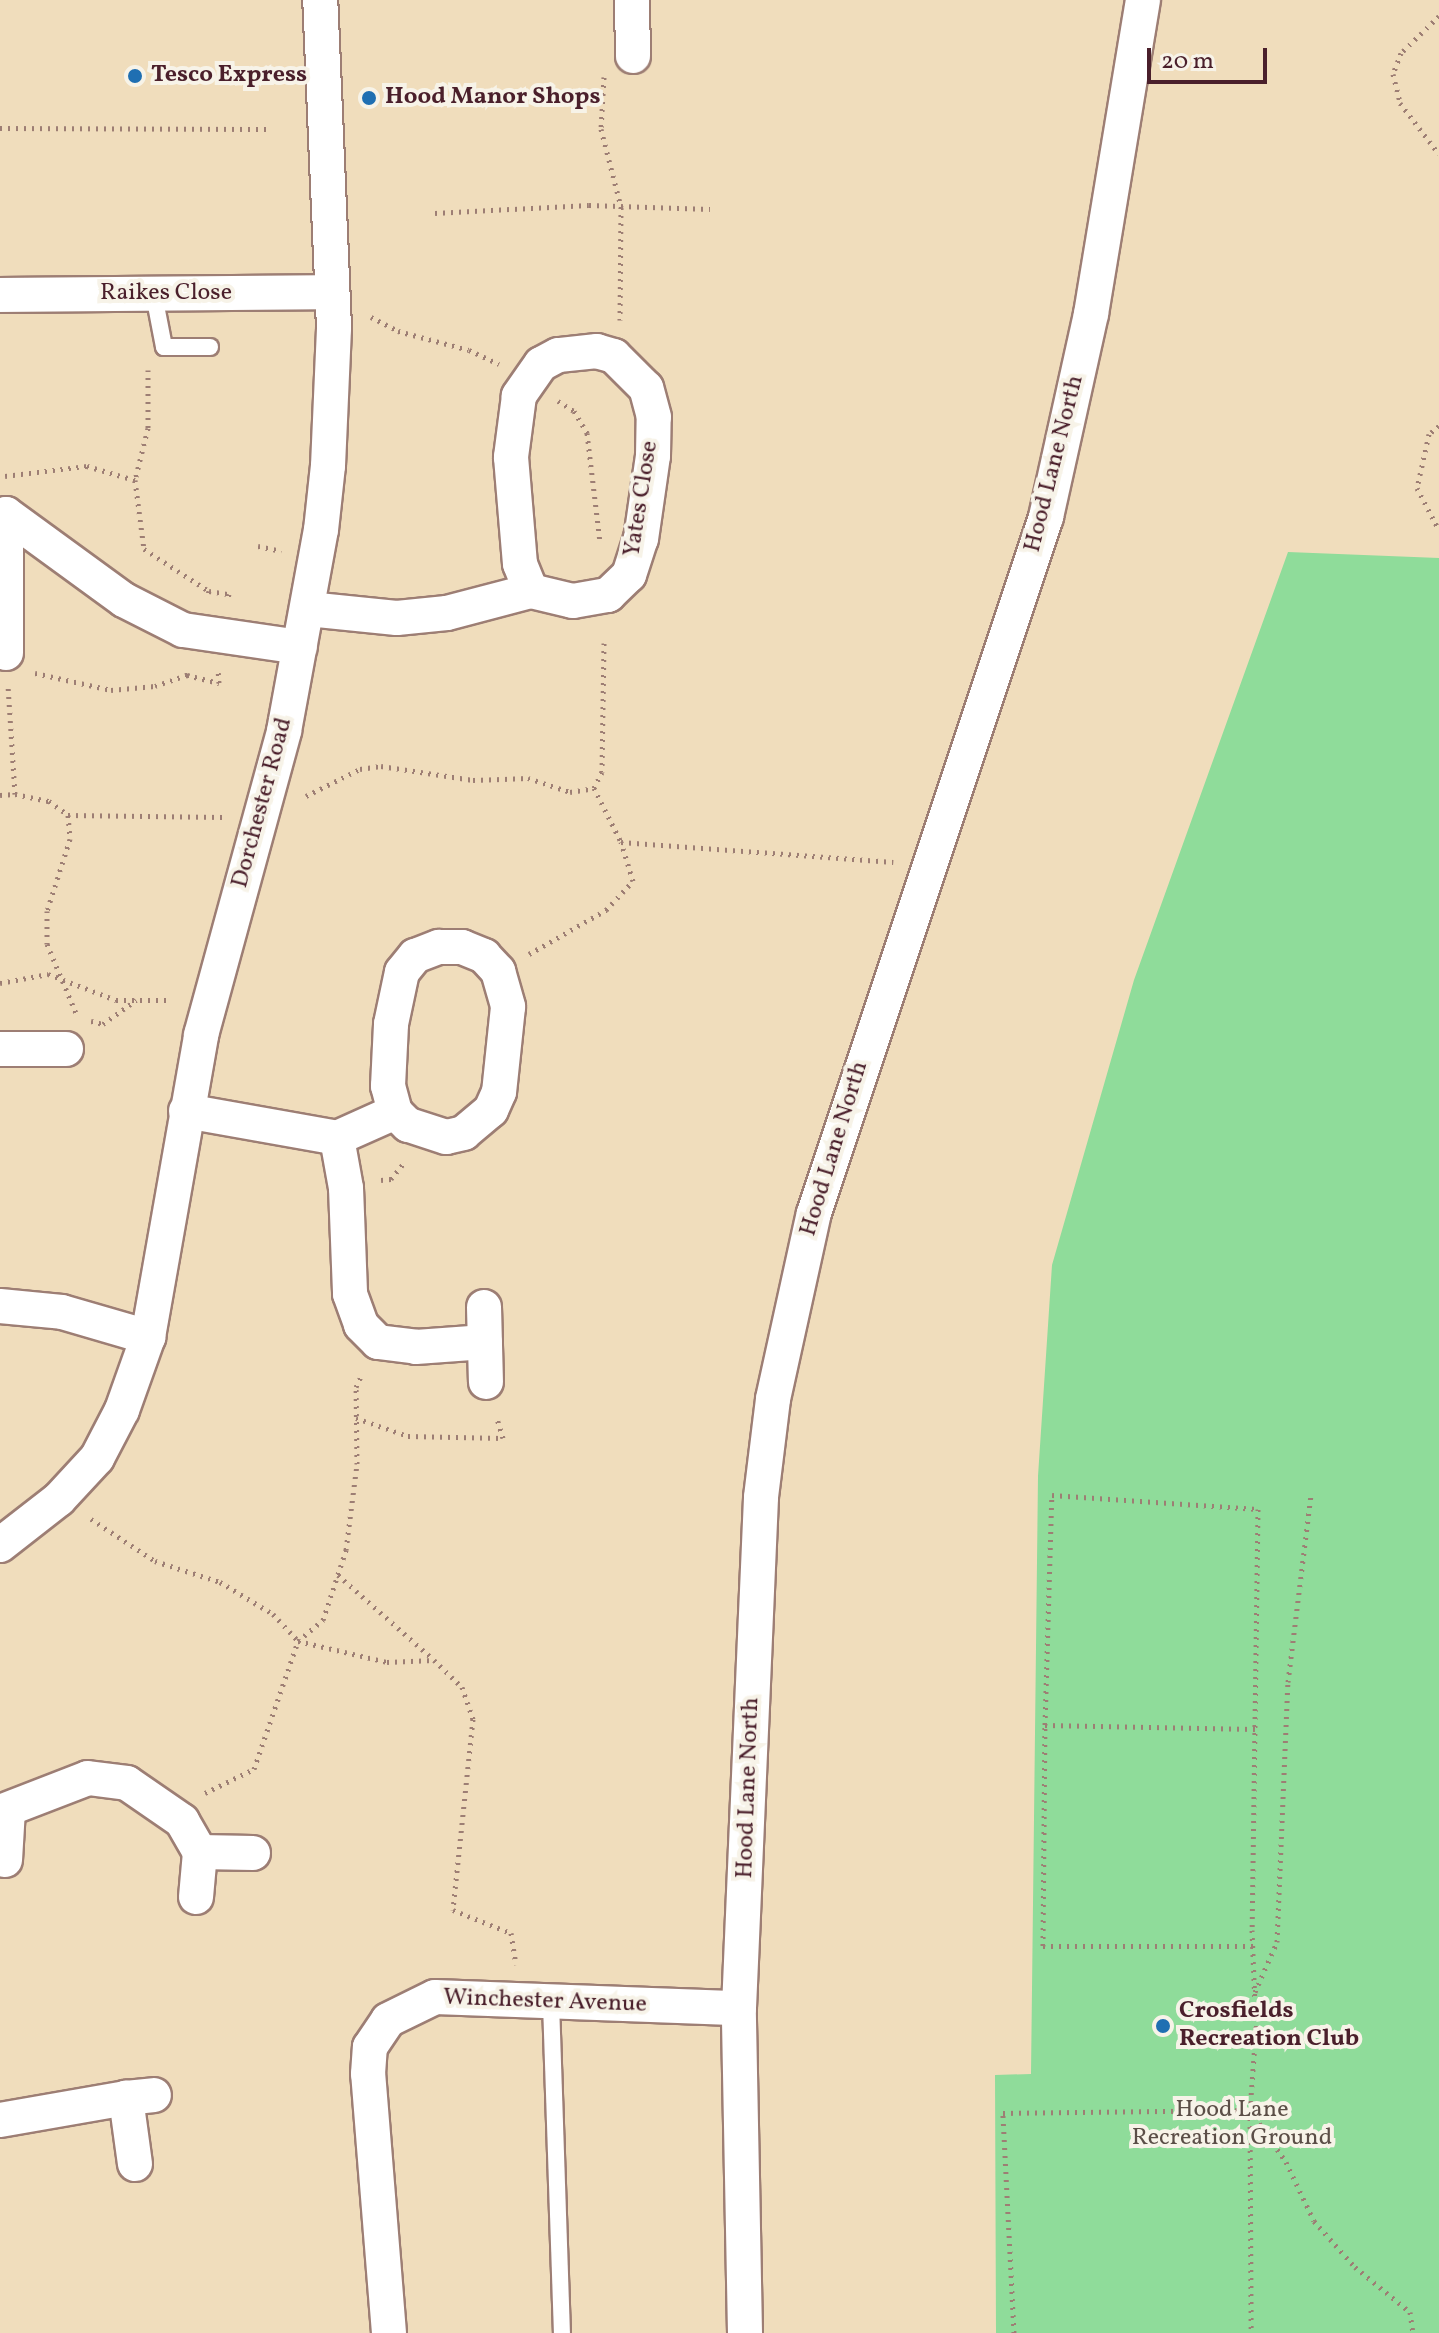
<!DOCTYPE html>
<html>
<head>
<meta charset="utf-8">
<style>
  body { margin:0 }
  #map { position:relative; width:1439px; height:2333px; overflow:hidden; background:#f0ddbc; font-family:Vollkorn,serif }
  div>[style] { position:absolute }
  .green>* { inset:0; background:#8fdc9a }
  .path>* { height:5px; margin-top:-2.5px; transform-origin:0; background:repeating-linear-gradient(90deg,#9d7e74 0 2px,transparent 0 8px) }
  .roads { filter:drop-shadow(2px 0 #9d7e74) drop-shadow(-2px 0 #9d7e74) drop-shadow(0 2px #9d7e74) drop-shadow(0 -2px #9d7e74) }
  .service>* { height:16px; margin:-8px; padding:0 8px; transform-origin:8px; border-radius:8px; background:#fff }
  .minor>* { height:34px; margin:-17px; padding:0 17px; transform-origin:17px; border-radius:17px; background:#fff }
  .dots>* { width:22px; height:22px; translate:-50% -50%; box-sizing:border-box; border:4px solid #f7f3e8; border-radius:50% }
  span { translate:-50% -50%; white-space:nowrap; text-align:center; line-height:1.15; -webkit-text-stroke:8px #f7f3e8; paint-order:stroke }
  .poi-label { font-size:24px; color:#4a1f2b; font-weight:700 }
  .left { translate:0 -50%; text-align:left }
  .street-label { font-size:24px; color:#4a1f2b }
  .park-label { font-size:24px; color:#5b4e47 }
  .scale { position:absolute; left:1147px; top:48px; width:120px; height:36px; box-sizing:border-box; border:4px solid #4a1f2b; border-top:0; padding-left:10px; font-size:24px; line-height:28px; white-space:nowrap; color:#4a1f2b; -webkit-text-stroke:6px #f7f3e8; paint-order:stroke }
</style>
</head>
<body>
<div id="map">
  <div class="green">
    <i style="clip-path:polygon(1288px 552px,1439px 558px,1439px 2333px,996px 2333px,995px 2075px,1031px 2074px,1038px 1476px,1052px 1265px,1134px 980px)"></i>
  </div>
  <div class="path">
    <i style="left:1439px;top:16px;width:53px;rotate:135.8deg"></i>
    <i style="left:1401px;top:53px;width:22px;rotate:111deg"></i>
    <i style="left:1393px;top:74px;width:30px;rotate:76deg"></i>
    <i style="left:1400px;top:103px;width:64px;rotate:52.6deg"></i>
    <i style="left:604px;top:77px;width:52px;rotate:93.3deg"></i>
    <i style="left:601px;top:129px;width:81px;rotate:75.6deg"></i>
    <i style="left:621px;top:207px;width:113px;rotate:90.5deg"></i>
    <i style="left:0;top:128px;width:270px;rotate:0.2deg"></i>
    <i style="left:435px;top:213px;width:154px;rotate:-3deg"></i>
    <i style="left:589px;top:205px;width:121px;rotate:1.9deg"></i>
    <i style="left:371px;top:317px;width:30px;rotate:27deg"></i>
    <i style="left:398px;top:331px;width:73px;rotate:15deg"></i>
    <i style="left:469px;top:350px;width:33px;rotate:25deg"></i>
    <i style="left:148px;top:370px;width:58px;rotate:90deg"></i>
    <i style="left:148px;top:428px;width:54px;rotate:104deg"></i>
    <i style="left:135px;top:480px;width:70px;rotate:82.6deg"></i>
    <i style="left:144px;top:549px;width:77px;rotate:32.9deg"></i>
    <i style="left:209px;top:591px;width:7px;rotate:106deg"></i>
    <i style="left:558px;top:401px;width:19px;rotate:32deg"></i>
    <i style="left:574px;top:411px;width:26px;rotate:59deg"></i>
    <i style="left:587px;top:433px;width:110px;rotate:83.2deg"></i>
    <i style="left:1439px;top:426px;width:13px;rotate:141deg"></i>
    <i style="left:1429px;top:434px;width:55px;rotate:102.5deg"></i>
    <i style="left:1417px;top:488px;width:47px;rotate:62.4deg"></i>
    <i style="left:5px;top:476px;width:83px;rotate:-7deg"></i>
    <i style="left:87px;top:466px;width:50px;rotate:16.3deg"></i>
    <i style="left:258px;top:546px;width:24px;rotate:12deg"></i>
    <i style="left:209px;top:591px;width:20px;rotate:9deg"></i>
    <i style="left:229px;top:594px;width:7px;rotate:106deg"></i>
    <i style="left:604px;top:643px;width:129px;rotate:90.9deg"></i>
    <i style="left:602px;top:772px;width:18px;rotate:117deg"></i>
    <i style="left:594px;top:788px;width:60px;rotate:63.4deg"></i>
    <i style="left:35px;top:673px;width:78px;rotate:12.6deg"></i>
    <i style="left:111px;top:690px;width:44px;rotate:-5.2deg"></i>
    <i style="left:155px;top:686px;width:34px;rotate:-19deg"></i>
    <i style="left:187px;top:675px;width:6px;rotate:-72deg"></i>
    <i style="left:187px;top:675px;width:33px;rotate:14deg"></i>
    <i style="left:219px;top:683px;width:13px;rotate:-94deg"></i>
    <i style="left:15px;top:794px;width:35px;rotate:12deg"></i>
    <i style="left:49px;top:801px;width:24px;rotate:36deg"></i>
    <i style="left:68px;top:815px;width:24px;rotate:85deg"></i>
    <i style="left:70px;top:839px;width:76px;rotate:107.7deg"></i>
    <i style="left:47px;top:911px;width:33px;rotate:90deg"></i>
    <i style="left:47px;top:944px;width:75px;rotate:67.2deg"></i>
    <i style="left:0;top:795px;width:15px;rotate:-4deg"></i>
    <i style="left:15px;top:794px;width:108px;rotate:-93.7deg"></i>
    <i style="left:306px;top:796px;width:60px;rotate:-26.6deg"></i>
    <i style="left:360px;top:769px;width:21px;rotate:-8deg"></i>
    <i style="left:381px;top:766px;width:93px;rotate:8.7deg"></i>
    <i style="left:473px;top:780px;width:55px;rotate:-2.1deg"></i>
    <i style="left:528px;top:778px;width:44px;rotate:18.4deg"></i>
    <i style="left:570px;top:792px;width:24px;rotate:-9deg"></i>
    <i style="left:68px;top:815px;width:155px;rotate:0.7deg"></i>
    <i style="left:529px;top:954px;width:89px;rotate:-29.7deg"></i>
    <i style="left:606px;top:910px;width:40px;rotate:-47deg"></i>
    <i style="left:633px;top:881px;width:41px;rotate:-107.1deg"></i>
    <i style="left:621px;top:842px;width:273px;rotate:4.2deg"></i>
    <i style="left:0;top:983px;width:49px;rotate:-10.6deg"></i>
    <i style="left:48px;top:974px;width:73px;rotate:20.9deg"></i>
    <i style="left:116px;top:1000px;width:56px"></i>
    <i style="left:91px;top:1021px;width:12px;rotate:14deg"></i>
    <i style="left:103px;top:1024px;width:41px;rotate:-36deg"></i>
    <i style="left:381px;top:1180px;width:10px;rotate:-6deg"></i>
    <i style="left:391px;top:1179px;width:21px;rotate:-51deg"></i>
    <i style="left:356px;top:1418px;width:55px;rotate:19.1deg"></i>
    <i style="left:408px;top:1436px;width:95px;rotate:1.2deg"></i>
    <i style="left:503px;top:1438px;width:21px;rotate:-107deg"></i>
    <i style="left:91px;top:1519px;width:77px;rotate:33.3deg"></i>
    <i style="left:155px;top:1561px;width:68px;rotate:17.9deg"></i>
    <i style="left:220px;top:1582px;width:62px;rotate:31.1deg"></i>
    <i style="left:273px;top:1614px;width:37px;rotate:47deg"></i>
    <i style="left:298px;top:1641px;width:91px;rotate:13.3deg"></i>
    <i style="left:387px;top:1662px;width:47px;rotate:-2.4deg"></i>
    <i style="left:434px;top:1660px;width:39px;rotate:44deg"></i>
    <i style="left:462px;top:1687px;width:34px;rotate:71deg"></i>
    <i style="left:473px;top:1719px;width:192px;rotate:96deg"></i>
    <i style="left:453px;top:1910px;width:62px;rotate:21.6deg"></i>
    <i style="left:511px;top:1933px;width:32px;rotate:81deg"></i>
    <i style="left:338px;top:1575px;width:127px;rotate:41.5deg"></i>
    <i style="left:1045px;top:1725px;width:230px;rotate:-88.3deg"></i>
    <i style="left:1052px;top:1495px;width:206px;rotate:3.9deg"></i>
    <i style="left:1258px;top:1509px;width:421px;rotate:90.8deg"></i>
    <i style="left:1252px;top:1930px;width:99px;rotate:87.7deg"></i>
    <i style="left:1256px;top:2029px;width:81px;rotate:94.2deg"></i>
    <i style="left:1250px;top:2110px;width:63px;rotate:55.3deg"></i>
    <i style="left:1286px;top:2162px;width:65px;rotate:64.6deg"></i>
    <i style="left:1314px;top:2221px;width:62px;rotate:48.3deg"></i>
    <i style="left:1355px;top:2267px;width:71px;rotate:39.3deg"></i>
    <i style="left:1410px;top:2312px;width:21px;rotate:82deg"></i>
    <i style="left:205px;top:1793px;width:55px;rotate:-26.1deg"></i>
    <i style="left:254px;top:1769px;width:135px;rotate:-71deg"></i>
    <i style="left:298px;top:1641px;width:33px;rotate:-40deg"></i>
    <i style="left:323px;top:1620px;width:74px;rotate:-71.8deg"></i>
    <i style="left:346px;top:1550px;width:87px;rotate:-82.7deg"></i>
    <i style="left:357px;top:1464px;width:77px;rotate:-90.7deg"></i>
    <i style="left:356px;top:1387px;width:14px;rotate:-65deg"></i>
    <i style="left:1253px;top:1946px;width:210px;rotate:180deg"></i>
    <i style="left:1043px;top:1946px;width:221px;rotate:-89.5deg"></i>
    <i style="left:1045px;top:1725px;width:210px;rotate:1.1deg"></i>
    <i style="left:1255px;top:1992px;width:55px;rotate:-66.3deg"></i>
    <i style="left:1277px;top:1942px;width:260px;rotate:-87.6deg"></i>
    <i style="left:1288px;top:1682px;width:188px;rotate:-83deg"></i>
    <i style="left:1014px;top:2333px;width:220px;rotate:-92.9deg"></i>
    <i style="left:1003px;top:2113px;width:247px;rotate:-0.7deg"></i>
    <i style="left:1250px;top:2110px;width:223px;rotate:89.7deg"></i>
  </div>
  <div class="roads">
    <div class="service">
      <i style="left:154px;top:295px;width:53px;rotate:79.1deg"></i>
      <i style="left:164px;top:347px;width:46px"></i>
      <i style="left:551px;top:2003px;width:330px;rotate:88.1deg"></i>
    </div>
    <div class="minor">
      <i style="left:632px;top:0;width:56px;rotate:89deg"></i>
      <i style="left:0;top:295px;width:332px;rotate:-0.5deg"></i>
      <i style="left:308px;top:609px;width:89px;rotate:5.8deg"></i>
      <i style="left:397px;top:618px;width:50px;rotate:-5.7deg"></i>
      <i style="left:447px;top:613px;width:87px;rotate:-14.7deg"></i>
      <i style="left:531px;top:591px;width:43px;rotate:13.4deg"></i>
      <i style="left:573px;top:601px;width:36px;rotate:-10deg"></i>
      <i style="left:608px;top:595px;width:29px;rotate:-44deg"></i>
      <i style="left:629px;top:575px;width:38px;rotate:-72deg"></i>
      <i style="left:641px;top:539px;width:84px;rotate:-81.8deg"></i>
      <i style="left:653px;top:456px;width:39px;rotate:-89deg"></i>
      <i style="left:654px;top:417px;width:30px;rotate:-105deg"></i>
      <i style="left:646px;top:388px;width:45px;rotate:-135deg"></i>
      <i style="left:614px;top:356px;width:18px;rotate:-164deg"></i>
      <i style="left:597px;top:351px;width:39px;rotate:174deg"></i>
      <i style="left:558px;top:355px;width:19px;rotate:152deg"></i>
      <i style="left:541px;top:364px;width:39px;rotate:125deg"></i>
      <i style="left:519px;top:396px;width:62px;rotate:97.5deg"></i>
      <i style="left:511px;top:457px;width:107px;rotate:85.2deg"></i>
      <i style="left:520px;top:564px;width:29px;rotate:68deg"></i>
      <i style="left:6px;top:653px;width:139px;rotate:-90deg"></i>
      <i style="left:6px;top:514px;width:146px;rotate:36.1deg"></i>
      <i style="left:124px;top:600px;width:66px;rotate:27deg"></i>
      <i style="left:183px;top:630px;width:118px;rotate:8.3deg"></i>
      <i style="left:439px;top:947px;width:23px"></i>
      <i style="left:462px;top:947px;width:24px;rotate:22deg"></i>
      <i style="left:484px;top:956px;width:21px;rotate:47deg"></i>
      <i style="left:498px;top:971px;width:37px;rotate:74deg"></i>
      <i style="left:508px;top:1007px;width:85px;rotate:96deg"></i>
      <i style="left:499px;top:1092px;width:20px;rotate:114deg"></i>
      <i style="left:491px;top:1110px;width:35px;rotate:140deg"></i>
      <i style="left:464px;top:1133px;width:18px;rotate:167deg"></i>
      <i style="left:446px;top:1137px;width:40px;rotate:-162deg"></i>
      <i style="left:408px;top:1125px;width:18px;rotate:-135deg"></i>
      <i style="left:395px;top:1112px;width:27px;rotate:-105deg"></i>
      <i style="left:388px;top:1086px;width:62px;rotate:-87.2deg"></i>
      <i style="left:391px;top:1024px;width:53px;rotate:-78.1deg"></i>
      <i style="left:402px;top:972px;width:21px;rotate:-51deg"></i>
      <i style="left:415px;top:956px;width:26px;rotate:-21deg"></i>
      <i style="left:0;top:1049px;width:66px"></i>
      <i style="left:186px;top:1111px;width:153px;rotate:10.1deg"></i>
      <i style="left:337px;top:1138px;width:64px;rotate:-24.1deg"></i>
      <i style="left:337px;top:1138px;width:51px;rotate:79.8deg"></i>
      <i style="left:346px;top:1188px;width:106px;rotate:87.8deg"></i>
      <i style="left:350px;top:1294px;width:33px;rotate:70deg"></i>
      <i style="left:361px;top:1325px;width:24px;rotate:45deg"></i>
      <i style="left:378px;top:1342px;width:38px;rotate:7deg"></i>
      <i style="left:416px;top:1347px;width:69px;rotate:-4.1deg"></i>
      <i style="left:0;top:1306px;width:62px;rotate:5.5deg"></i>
      <i style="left:62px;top:1312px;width:90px;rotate:16.2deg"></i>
      <i style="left:484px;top:1307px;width:75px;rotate:88.5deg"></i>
      <i style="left:0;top:1545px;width:75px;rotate:-37.9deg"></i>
      <i style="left:59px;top:1499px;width:56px;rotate:-47.2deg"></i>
      <i style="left:97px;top:1458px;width:54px;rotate:-62.5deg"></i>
      <i style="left:122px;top:1410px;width:77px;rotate:-70.4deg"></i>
      <i style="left:148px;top:1337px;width:307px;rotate:-80deg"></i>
      <i style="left:201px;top:1035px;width:315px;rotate:-74.7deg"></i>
      <i style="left:284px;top:731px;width:204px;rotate:-79.6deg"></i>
      <i style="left:321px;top:530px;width:64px;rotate:-83.8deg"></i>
      <i style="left:328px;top:466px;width:138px;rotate:-87.5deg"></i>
      <i style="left:334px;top:328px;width:328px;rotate:-92.4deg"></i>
      <i style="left:0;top:1812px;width:94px;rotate:-21.1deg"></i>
      <i style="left:88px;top:1778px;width:39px;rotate:7deg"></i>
      <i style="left:127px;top:1783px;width:67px;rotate:34.6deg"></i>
      <i style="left:182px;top:1821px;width:36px;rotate:60deg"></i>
      <i style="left:5px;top:1860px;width:50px;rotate:-86.6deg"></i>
      <i style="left:196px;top:1897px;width:45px;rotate:-84.9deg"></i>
      <i style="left:200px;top:1852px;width:53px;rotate:1.1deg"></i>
      <i style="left:0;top:2120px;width:128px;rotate:-9.9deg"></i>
      <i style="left:135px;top:2164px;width:67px;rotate:-97.8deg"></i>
      <i style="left:126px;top:2098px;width:28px;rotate:-6deg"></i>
      <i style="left:389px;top:2333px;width:260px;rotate:-94.6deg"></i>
      <i style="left:368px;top:2074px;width:27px;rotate:-86deg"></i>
      <i style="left:370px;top:2047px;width:32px;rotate:-56deg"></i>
      <i style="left:388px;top:2020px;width:52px;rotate:-26.1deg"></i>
      <i style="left:435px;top:1997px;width:304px;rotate:2.1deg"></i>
      <i style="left:745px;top:2333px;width:325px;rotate:-91.1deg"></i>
      <i style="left:739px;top:2008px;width:511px;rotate:-87.53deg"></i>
      <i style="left:761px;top:1497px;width:99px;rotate:-83deg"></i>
      <i style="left:773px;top:1399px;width:190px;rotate:-77.6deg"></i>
      <i style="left:814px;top:1213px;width:734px;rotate:-71.57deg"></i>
      <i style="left:1046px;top:517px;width:208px;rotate:-77.5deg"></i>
      <i style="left:1091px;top:314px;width:318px;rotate:-80.6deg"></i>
    </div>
  </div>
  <div class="dots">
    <i style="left:135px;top:76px;background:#1f6fb2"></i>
    <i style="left:369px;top:98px;background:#1f6fb2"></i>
    <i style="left:1163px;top:2026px;background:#1f6fb2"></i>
  </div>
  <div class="poi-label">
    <span class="left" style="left:151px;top:76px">Tesco Express</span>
    <span class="left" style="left:385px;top:98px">Hood Manor Shops</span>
    <span class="left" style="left:1179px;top:2026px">Crosfields<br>Recreation Club</span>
  </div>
  <div class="street-label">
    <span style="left:166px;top:294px">Raikes Close</span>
    <span style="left:1055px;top:464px;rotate:-76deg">Hood Lane North</span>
    <span style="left:642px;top:499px;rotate:-81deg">Yates Close</span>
    <span style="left:263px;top:803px;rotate:-75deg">Dorchester Road</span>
    <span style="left:835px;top:1149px;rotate:-73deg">Hood Lane North</span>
    <span style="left:749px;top:1788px;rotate:-88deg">Hood Lane North</span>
    <span style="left:545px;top:2002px;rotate:2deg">Winchester Avenue</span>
  </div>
  <div class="park-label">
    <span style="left:1232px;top:2125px">Hood Lane<br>Recreation Ground</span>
  </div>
  <div class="scale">20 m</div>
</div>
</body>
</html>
